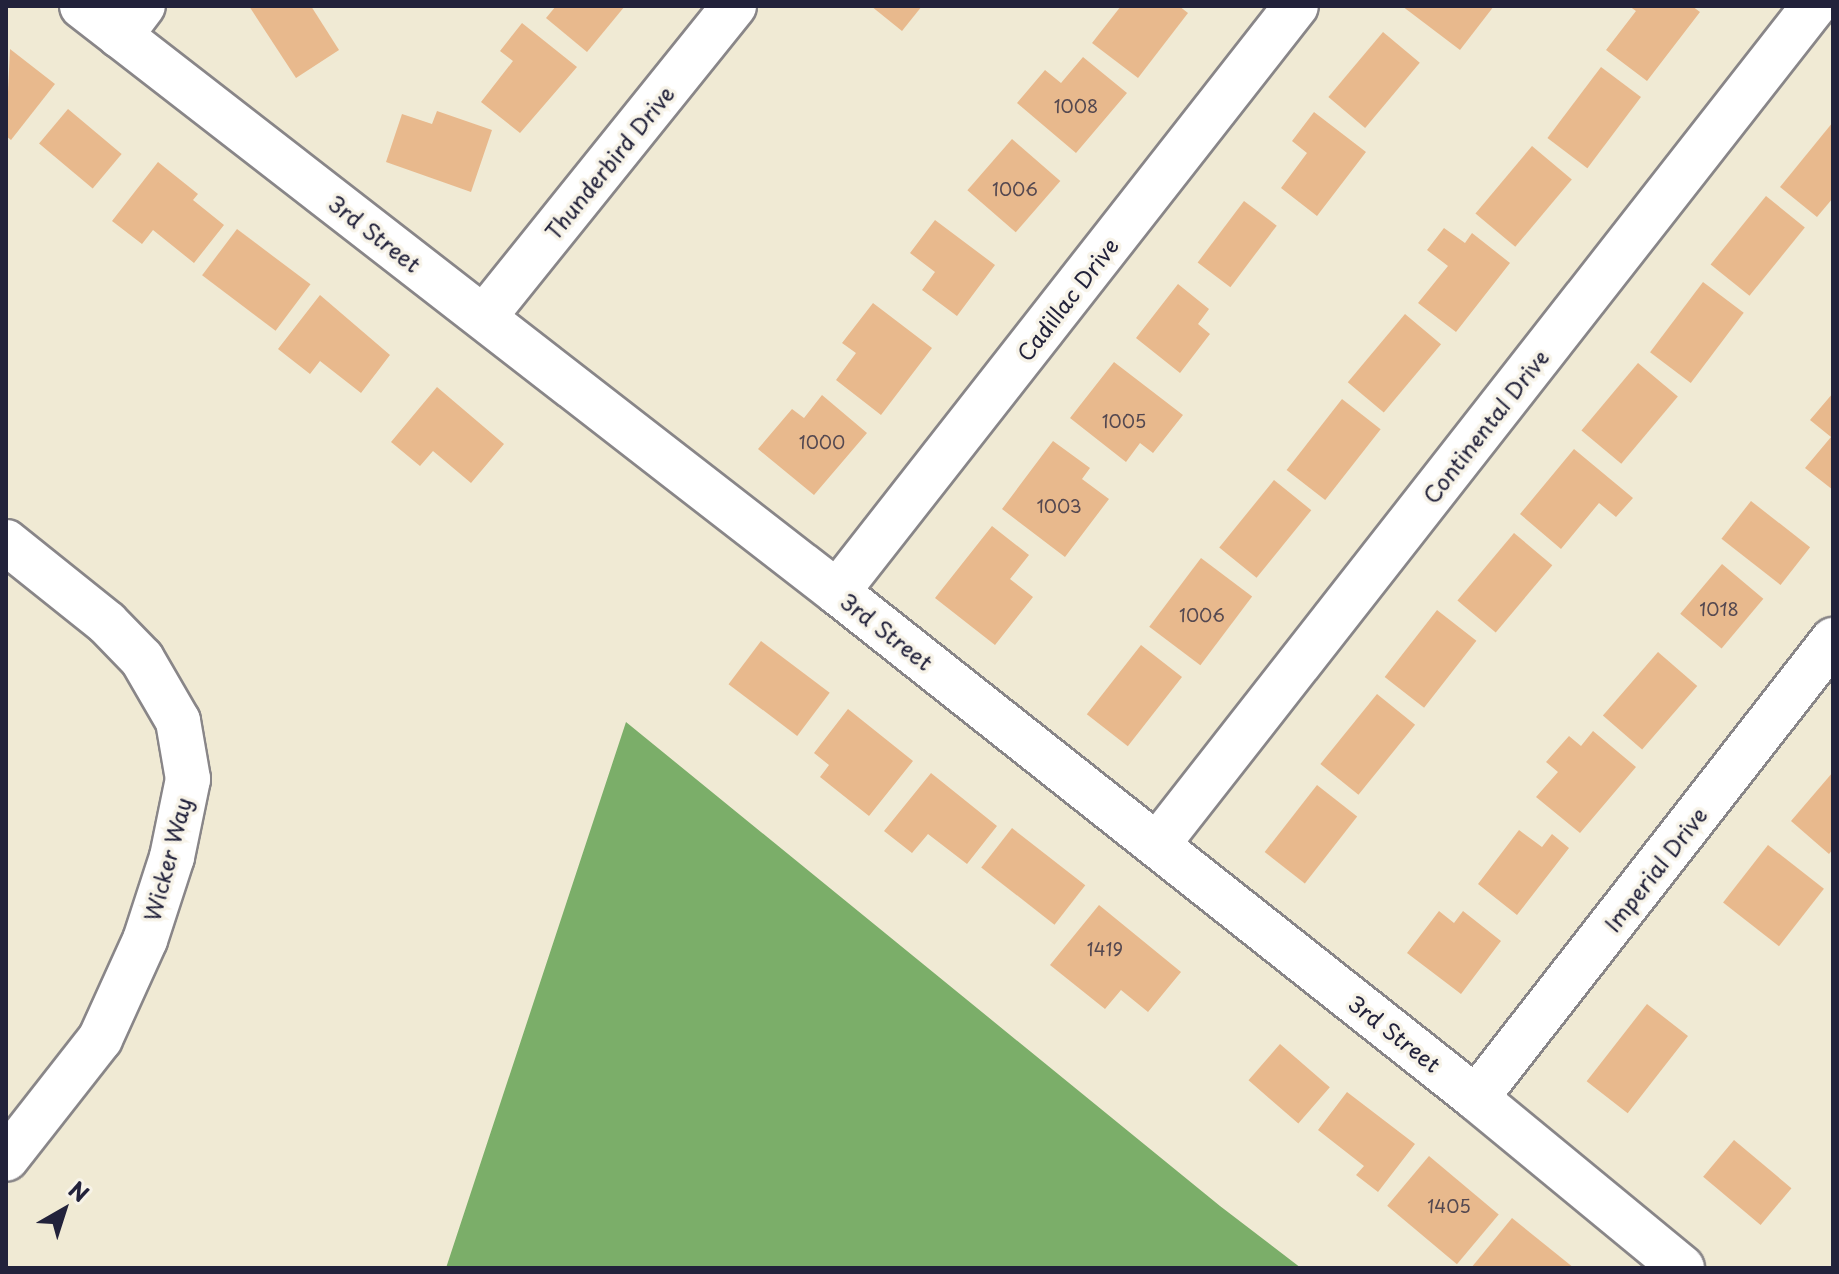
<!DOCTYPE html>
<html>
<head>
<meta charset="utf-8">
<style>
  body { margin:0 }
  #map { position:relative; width:1839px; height:1274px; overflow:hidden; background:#f0ead4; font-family:"Playpen Sans",sans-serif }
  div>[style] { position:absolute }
  .forest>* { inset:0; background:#7bae69 }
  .building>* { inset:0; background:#e8b98d; transform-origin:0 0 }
  .roads { filter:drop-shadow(2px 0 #898688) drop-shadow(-2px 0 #898688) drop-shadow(0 2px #898688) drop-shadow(0 -2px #898688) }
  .minor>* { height:44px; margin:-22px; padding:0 22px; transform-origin:22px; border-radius:22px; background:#fff }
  span { translate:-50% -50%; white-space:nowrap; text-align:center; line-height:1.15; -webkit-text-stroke:7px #f7f3e8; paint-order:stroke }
  .number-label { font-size:18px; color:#544850 }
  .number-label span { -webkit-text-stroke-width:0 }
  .street-label { font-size:22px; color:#22223b }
  .frame { position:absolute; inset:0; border:8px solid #22223b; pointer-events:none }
  .north { position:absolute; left:24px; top:1170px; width:80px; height:80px; -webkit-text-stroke:6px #f7f3e8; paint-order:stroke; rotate:39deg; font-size:22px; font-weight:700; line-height:32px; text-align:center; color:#22223b }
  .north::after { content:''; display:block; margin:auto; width:28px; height:36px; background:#22223b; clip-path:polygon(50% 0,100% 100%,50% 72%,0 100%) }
</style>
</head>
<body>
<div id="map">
  <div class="forest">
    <i style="clip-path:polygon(626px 722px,1220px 1206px,1301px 1268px,446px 1268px)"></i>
  </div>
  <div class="building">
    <i style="clip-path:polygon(249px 6px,311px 6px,339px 50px,296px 78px)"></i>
    <i style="clip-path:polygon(556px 6px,625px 6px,587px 52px,546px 18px)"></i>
    <i style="clip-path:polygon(871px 6px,922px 6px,902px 31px)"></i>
    <i style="clip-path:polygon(1121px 6px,1179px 6px,1188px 13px,1138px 78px,1092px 43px)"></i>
    <i style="clip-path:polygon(1402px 6px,1494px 6px,1460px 50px)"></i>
    <i style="clip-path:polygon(1629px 6px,1692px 6px,1700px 12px,1647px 81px,1606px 50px,1636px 11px)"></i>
    <i style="clip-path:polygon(522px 23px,577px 67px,520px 133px,481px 102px,513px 61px,500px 51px)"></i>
    <i style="left:1383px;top:32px;width:48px;height:85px;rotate:40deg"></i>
    <i style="clip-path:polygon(10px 49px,55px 84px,11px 140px,6px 136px)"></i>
    <i style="clip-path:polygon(1083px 57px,1127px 93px,1076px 153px,1017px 103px,1045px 70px,1061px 83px)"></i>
    <i style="left:1601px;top:67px;width:50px;height:89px;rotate:37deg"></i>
    <i style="left:68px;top:109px;width:70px;height:45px;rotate:40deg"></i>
    <i style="clip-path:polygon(437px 111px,492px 130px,471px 192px,386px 162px,402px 114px,432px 124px)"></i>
    <i style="clip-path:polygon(1314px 112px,1366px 152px,1317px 216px,1281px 188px,1307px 153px,1292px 141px)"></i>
    <i style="clip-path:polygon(1833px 122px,1833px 198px,1817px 217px,1780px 187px)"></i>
    <i style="left:1012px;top:139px;width:64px;height:68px;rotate:41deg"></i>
    <i style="left:1532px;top:146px;width:52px;height:88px;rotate:40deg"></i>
    <i style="clip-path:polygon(158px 162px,198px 194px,193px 200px,224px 225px,194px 263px,153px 230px,142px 244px,112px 221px)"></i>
    <i style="left:1766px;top:196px;width:50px;height:88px;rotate:39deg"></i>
    <i style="left:1244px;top:201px;width:41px;height:77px;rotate:37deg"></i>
    <i style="clip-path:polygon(935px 220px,995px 265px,957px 316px,922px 290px,935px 272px,910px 253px)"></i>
    <i style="clip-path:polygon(1444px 228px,1465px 243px,1472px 233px,1510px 263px,1456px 332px,1418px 303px,1448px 266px,1427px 250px)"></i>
    <i style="left:237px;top:229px;width:92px;height:58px;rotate:37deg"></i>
    <i style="left:1703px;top:282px;width:51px;height:88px;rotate:37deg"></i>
    <i style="clip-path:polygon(1178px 284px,1209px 309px,1198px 324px,1210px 334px,1180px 373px,1136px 338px)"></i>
    <i style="clip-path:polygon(320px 295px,390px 355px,361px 393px,320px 361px,310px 374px,278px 349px)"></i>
    <i style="clip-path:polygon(873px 303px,932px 348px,881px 415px,836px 380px,856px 353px,842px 343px)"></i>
    <i style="left:1405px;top:314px;width:47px;height:89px;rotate:40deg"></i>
    <i style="clip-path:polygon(1114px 362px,1183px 415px,1153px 453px,1140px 443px,1126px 462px,1070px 418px)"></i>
    <i style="left:1638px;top:363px;width:52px;height:88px;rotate:40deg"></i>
    <i style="clip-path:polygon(437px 387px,504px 444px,471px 483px,433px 451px,420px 466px,391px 442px)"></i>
    <i style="clip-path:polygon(1833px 393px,1833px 490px,1805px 468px,1831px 437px,1810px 420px)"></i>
    <i style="clip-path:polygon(822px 395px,867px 433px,814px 495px,758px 449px,792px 409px,804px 418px)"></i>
    <i style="left:1342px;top:399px;width:49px;height:90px;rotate:38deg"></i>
    <i style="clip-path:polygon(1053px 441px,1090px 468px,1082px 479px,1109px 499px,1065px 557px,1002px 509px)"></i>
    <i style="clip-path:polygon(1574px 449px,1633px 498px,1616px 517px,1599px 503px,1561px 549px,1520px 514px)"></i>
    <i style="left:1274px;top:480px;width:48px;height:87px;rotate:39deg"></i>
    <i style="left:1751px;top:501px;width:75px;height:48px;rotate:38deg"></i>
    <i style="clip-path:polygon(992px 526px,1029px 555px,1010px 579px,1033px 597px,995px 645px,935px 598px)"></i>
    <i style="left:1514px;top:533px;width:50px;height:88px;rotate:40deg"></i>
    <i style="left:1201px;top:558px;width:64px;height:86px;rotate:37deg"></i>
    <i style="left:1722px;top:564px;width:54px;height:65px;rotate:40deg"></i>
    <i style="left:1437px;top:610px;width:50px;height:85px;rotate:38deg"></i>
    <i style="left:761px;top:641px;width:86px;height:54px;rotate:37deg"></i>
    <i style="left:1141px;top:645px;width:52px;height:88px;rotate:38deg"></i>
    <i style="left:1658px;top:652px;width:52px;height:84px;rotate:41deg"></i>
    <i style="left:1377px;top:694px;width:49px;height:90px;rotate:39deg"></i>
    <i style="clip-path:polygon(848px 709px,913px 761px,869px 816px,820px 777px,829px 765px,814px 753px)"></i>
    <i style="clip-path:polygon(1593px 731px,1636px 767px,1580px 833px,1536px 797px,1558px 772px,1546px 762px,1569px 736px,1581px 746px)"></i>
    <i style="clip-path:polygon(1833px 772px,1833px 849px,1829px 854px,1791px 821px)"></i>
    <i style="clip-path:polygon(931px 773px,997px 826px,967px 864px,928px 834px,912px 853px,884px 831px)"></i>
    <i style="left:1317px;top:785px;width:51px;height:85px;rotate:38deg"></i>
    <i style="left:1012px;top:828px;width:93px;height:50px;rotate:38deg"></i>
    <i style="clip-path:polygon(1519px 830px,1542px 847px,1552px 834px,1569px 848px,1517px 915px,1478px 884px)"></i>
    <i style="left:1768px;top:845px;width:71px;height:73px;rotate:38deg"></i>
    <i style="clip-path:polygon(1099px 905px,1181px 972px,1148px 1012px,1121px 990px,1105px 1009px,1050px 965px)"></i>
    <i style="clip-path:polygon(1439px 911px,1454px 923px,1463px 911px,1501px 941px,1461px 994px,1407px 953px)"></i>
    <i style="left:1647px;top:1004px;width:52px;height:98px;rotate:38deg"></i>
    <i style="left:1280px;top:1044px;width:66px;height:48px;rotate:41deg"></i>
    <i style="clip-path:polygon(1347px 1092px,1415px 1144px,1378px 1192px,1356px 1175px,1364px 1166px,1318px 1130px)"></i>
    <i style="left:1734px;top:1140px;width:75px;height:48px;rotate:40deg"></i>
    <i style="left:1429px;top:1156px;width:91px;height:65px;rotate:40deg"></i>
    <i style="clip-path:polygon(1512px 1218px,1574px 1268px,1471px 1268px)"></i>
  </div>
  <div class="roads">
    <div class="minor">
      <i style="left:82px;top:6px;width:956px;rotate:37.82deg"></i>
      <i style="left:837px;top:592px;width:815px;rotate:38.37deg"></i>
      <i style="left:1476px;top:1098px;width:267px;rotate:39.5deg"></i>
      <i style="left:120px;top:36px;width:38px;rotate:-53deg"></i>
      <i style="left:484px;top:317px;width:399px;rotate:-51.2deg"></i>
      <i style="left:6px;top:542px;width:129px;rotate:38.7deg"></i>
      <i style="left:107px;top:623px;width:50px;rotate:45.8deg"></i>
      <i style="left:142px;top:659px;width:72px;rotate:59.9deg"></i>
      <i style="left:178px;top:721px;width:59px;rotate:80.2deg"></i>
      <i style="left:188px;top:779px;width:80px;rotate:101.6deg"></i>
      <i style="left:172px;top:857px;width:87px;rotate:108deg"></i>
      <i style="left:145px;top:940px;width:109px;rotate:114.4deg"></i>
      <i style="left:100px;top:1039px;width:152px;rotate:128.1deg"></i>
      <i style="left:837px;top:592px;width:744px;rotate:-51.93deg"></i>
      <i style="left:1157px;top:845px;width:1066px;rotate:-51.94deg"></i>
      <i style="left:1476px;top:1098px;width:581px;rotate:-52.06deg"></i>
    </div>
  </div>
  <div class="number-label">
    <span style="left:1076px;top:106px">1008</span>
    <span style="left:1015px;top:189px">1006</span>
    <span style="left:1124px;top:421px">1005</span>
    <span style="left:822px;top:442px">1000</span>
    <span style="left:1059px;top:506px">1003</span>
    <span style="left:1719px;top:609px">1018</span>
    <span style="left:1202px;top:615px">1006</span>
    <span style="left:1105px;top:949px">1419</span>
    <span style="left:1449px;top:1206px">1405</span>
  </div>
  <div class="street-label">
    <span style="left:609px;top:162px;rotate:-51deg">Thunderbird Drive</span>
    <span style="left:375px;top:233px;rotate:38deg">3rd Street</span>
    <span style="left:1067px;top:299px;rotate:-52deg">Cadillac Drive</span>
    <span style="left:1485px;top:426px;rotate:-52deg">Continental Drive</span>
    <span style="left:887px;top:631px;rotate:38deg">3rd Street</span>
    <span style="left:167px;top:859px;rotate:-75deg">Wicker Way</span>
    <span style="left:1655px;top:869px;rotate:-52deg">Imperial Drive</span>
    <span style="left:1395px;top:1033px;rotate:38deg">3rd Street</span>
  </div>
  <div class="frame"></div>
  <div class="north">N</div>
</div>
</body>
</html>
